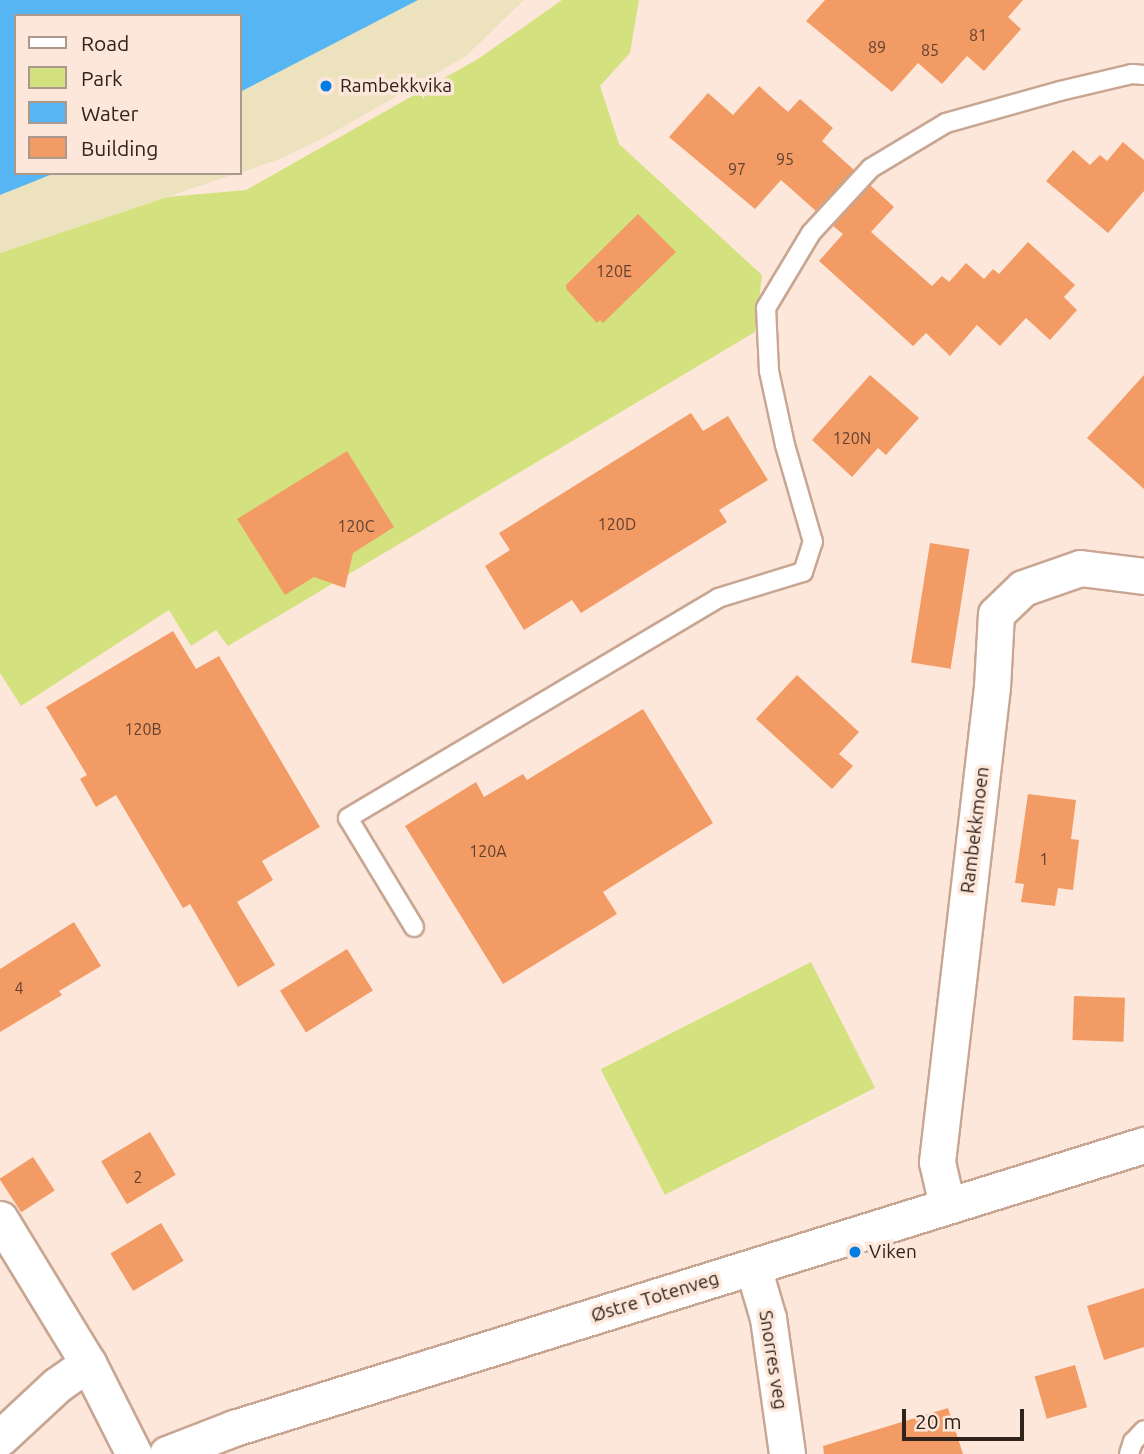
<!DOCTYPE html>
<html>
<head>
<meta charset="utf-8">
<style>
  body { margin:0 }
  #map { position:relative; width:1144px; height:1454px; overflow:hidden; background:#fde7da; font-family:Ubuntu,sans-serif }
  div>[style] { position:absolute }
  .green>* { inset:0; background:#d3e27f; transform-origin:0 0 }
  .sand>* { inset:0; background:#ece2bd }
  .water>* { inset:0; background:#55b6f3 }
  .building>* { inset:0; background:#f39b65; transform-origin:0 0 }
  .roads { filter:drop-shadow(2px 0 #c9a692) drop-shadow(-2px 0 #c9a692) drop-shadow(0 2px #c9a692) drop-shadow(0 -2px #c9a692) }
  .service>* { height:18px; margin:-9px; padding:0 9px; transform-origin:9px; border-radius:9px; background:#fff }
  .minor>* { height:35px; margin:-17.5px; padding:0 17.5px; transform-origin:17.5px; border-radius:17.5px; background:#fff }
  .dots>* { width:19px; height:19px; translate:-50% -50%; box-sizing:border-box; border:4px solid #fde7da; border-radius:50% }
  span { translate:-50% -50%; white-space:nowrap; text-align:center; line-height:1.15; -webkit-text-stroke:7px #fde7da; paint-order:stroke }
  .number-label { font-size:16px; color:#61412e }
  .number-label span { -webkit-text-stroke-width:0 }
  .poi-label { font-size:19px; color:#30231b }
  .left { translate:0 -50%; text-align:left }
  .street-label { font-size:19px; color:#30231b }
  .legend { position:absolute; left:14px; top:14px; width:228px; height:161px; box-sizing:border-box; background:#fde7da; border:2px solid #ab998e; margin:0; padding:9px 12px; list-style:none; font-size:21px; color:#30231b }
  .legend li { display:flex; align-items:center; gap:14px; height:35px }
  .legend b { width:35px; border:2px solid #ab998e }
  .scale { position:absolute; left:902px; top:1409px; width:122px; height:32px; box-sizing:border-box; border:4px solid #30231b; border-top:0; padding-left:9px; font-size:21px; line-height:24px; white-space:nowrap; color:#30231b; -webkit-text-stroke:5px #fde7da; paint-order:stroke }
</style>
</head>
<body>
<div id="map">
  <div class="green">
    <i style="clip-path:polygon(562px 0,639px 0,630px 53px,600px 86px,619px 144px,762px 275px,755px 332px,228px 646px,216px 630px,191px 646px,169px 610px,21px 706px,0 673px,0 253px,167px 197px,246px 190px,478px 59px)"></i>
    <i style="left:811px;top:962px;width:141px;height:236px;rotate:63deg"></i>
  </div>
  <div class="sand">
    <i style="clip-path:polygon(362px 0,524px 0,466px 56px,322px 139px,277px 160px,240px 173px,240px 57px)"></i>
    <i style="clip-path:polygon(0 161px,16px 173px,238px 173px,0 253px)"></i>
  </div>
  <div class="water">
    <i style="clip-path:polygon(0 0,418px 0,240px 92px,240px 16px,16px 16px,16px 173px,55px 173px,0 195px)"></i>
  </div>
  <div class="building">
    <i style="clip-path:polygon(825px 0,1023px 0,1008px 17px,1021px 29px,984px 71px,967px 56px,942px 84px,918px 63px,892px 92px,806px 21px)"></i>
    <i style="clip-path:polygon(759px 86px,788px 112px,800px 99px,833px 128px,822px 141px,854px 170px,816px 211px,781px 180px,755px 209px,669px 137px,708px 93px,733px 115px)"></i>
    <i style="clip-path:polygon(1123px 142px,1144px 160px,1144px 191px,1108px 233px,1046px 181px,1073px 150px,1090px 165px,1100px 155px,1107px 161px)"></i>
    <i style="clip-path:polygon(870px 185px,894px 207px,871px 232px,932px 286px,942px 276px,949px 282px,966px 263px,984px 279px,993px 269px,999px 274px,1028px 242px,1075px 285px,1064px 297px,1077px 310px,1050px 340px,1026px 318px,1000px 346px,977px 325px,950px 356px,926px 333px,913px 346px,819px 261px,843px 234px,833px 226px)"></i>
    <i style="clip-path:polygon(638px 214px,676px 252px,603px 323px,600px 320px,597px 323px,567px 290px,566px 285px)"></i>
    <i style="clip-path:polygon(870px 375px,919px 418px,886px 455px,878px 448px,852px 477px,812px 440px)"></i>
    <i style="clip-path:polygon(1144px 375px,1144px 489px,1087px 438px)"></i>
    <i style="clip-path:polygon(691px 413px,703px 431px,728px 416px,768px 480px,719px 510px,727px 522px,581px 613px,572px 600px,524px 630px,485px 566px,510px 550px,499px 533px)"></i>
    <i style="clip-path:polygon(347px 451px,394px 527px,353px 553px,345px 588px,314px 577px,285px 595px,237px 519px)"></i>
    <i style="left:930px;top:543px;width:40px;height:121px;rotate:9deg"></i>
    <i style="clip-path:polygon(173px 631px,196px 669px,219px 656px,320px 827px,262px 861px,273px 880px,237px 902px,275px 965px,238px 987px,190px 904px,183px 908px,116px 795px,96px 807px,80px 779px,87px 775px,46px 707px)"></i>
    <i style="clip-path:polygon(797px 675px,859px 732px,839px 754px,853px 766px,832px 789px,756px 719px)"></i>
    <i style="clip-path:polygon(643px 709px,713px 823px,603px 892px,617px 914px,503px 984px,405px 826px,476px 782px,484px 797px,523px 774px,527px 780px)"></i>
    <i style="clip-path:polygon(1028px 794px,1076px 800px,1071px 839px,1079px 840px,1073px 890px,1058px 888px,1055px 906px,1021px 902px,1024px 884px,1015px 883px)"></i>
    <i style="clip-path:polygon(74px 922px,101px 966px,59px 991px,62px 995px,0 1032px,0 969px)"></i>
    <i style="left:347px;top:949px;width:49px;height:79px;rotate:58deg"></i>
    <i style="left:1074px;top:996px;width:51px;height:44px;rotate:2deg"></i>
    <i style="left:150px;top:1132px;width:50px;height:57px;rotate:59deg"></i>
    <i style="left:33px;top:1157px;width:40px;height:40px;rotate:57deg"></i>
    <i style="left:161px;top:1223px;width:44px;height:59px;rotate:59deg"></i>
    <i style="clip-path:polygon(1144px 1288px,1144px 1347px,1104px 1360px,1087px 1306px)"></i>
    <i style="left:1075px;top:1365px;width:44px;height:42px;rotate:74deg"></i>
    <i style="clip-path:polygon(948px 1408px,963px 1454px,824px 1454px,823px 1446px)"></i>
  </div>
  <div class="roads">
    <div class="service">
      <i style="left:414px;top:927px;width:127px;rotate:-121.2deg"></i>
      <i style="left:348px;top:818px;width:430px;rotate:-30.7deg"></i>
      <i style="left:718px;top:598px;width:89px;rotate:-17deg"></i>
      <i style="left:803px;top:572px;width:32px;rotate:-72deg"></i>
      <i style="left:813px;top:542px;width:101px;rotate:-106.1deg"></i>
      <i style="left:785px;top:445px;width:76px;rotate:-102.2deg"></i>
      <i style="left:769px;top:371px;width:63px;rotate:-92.7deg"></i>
      <i style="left:766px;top:308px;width:87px;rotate:-59deg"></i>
      <i style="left:811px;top:233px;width:88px;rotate:-47.3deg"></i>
      <i style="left:871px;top:168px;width:87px;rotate:-31deg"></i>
      <i style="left:946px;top:123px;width:118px;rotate:-15.7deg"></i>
      <i style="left:1060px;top:91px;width:74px;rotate:-13.3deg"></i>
      <i style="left:1132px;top:74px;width:12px;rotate:5deg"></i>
      <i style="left:1129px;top:1454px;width:13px;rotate:-72deg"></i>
      <i style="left:1133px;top:1442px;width:16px;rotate:-47deg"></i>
    </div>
    <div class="minor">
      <i style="left:947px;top:1205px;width:44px;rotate:-103.1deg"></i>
      <i style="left:937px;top:1162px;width:478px;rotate:-83.4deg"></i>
      <i style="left:992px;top:687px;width:73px;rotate:-86.9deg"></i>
      <i style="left:996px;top:614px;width:37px;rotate:-44deg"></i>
      <i style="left:1023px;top:588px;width:60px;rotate:-19.3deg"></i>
      <i style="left:1080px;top:568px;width:64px;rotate:7.1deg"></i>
      <i style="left:0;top:1219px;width:169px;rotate:58.6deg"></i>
      <i style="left:753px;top:1267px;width:53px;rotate:73.6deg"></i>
      <i style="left:768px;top:1318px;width:137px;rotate:82deg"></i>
      <i style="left:0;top:1438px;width:78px;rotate:-42.9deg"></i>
      <i style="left:57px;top:1385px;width:38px;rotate:-35deg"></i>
      <i style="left:88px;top:1363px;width:102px;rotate:63.2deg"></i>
      <i style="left:167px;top:1454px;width:72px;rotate:-21.2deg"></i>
      <i style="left:234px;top:1428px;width:953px;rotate:-17.28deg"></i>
    </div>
  </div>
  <div class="dots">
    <i style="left:326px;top:86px;background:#007ee4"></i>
    <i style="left:855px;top:1252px;background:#007ee4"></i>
  </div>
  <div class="number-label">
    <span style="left:978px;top:35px">81</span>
    <span style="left:877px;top:47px">89</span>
    <span style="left:930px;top:50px">85</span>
    <span style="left:785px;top:159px">95</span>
    <span style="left:737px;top:169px">97</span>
    <span style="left:614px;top:271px">120E</span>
    <span style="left:852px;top:438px">120N</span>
    <span style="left:617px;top:524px">120D</span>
    <span style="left:356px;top:526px">120C</span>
    <span style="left:143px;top:729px">120B</span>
    <span style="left:488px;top:851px">120A</span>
    <span style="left:1044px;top:859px">1</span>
    <span style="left:19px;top:988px">4</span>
    <span style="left:138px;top:1177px">2</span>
  </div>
  <div class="poi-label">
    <span class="left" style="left:340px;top:86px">Rambekkvika</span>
    <span class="left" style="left:869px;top:1252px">Viken</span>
  </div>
  <div class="street-label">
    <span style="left:975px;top:830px;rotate:-83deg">Rambekkmoen</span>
    <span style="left:655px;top:1297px;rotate:-17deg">Østre Totenveg</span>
    <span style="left:773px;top:1360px;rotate:81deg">Snorres veg</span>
  </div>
  <ul class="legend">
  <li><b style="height:9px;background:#fff"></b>Road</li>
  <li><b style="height:19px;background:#d3e27f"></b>Park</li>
  <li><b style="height:19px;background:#55b6f3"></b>Water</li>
  <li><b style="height:19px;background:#f39b65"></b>Building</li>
  </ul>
  <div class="scale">20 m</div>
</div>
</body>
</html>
